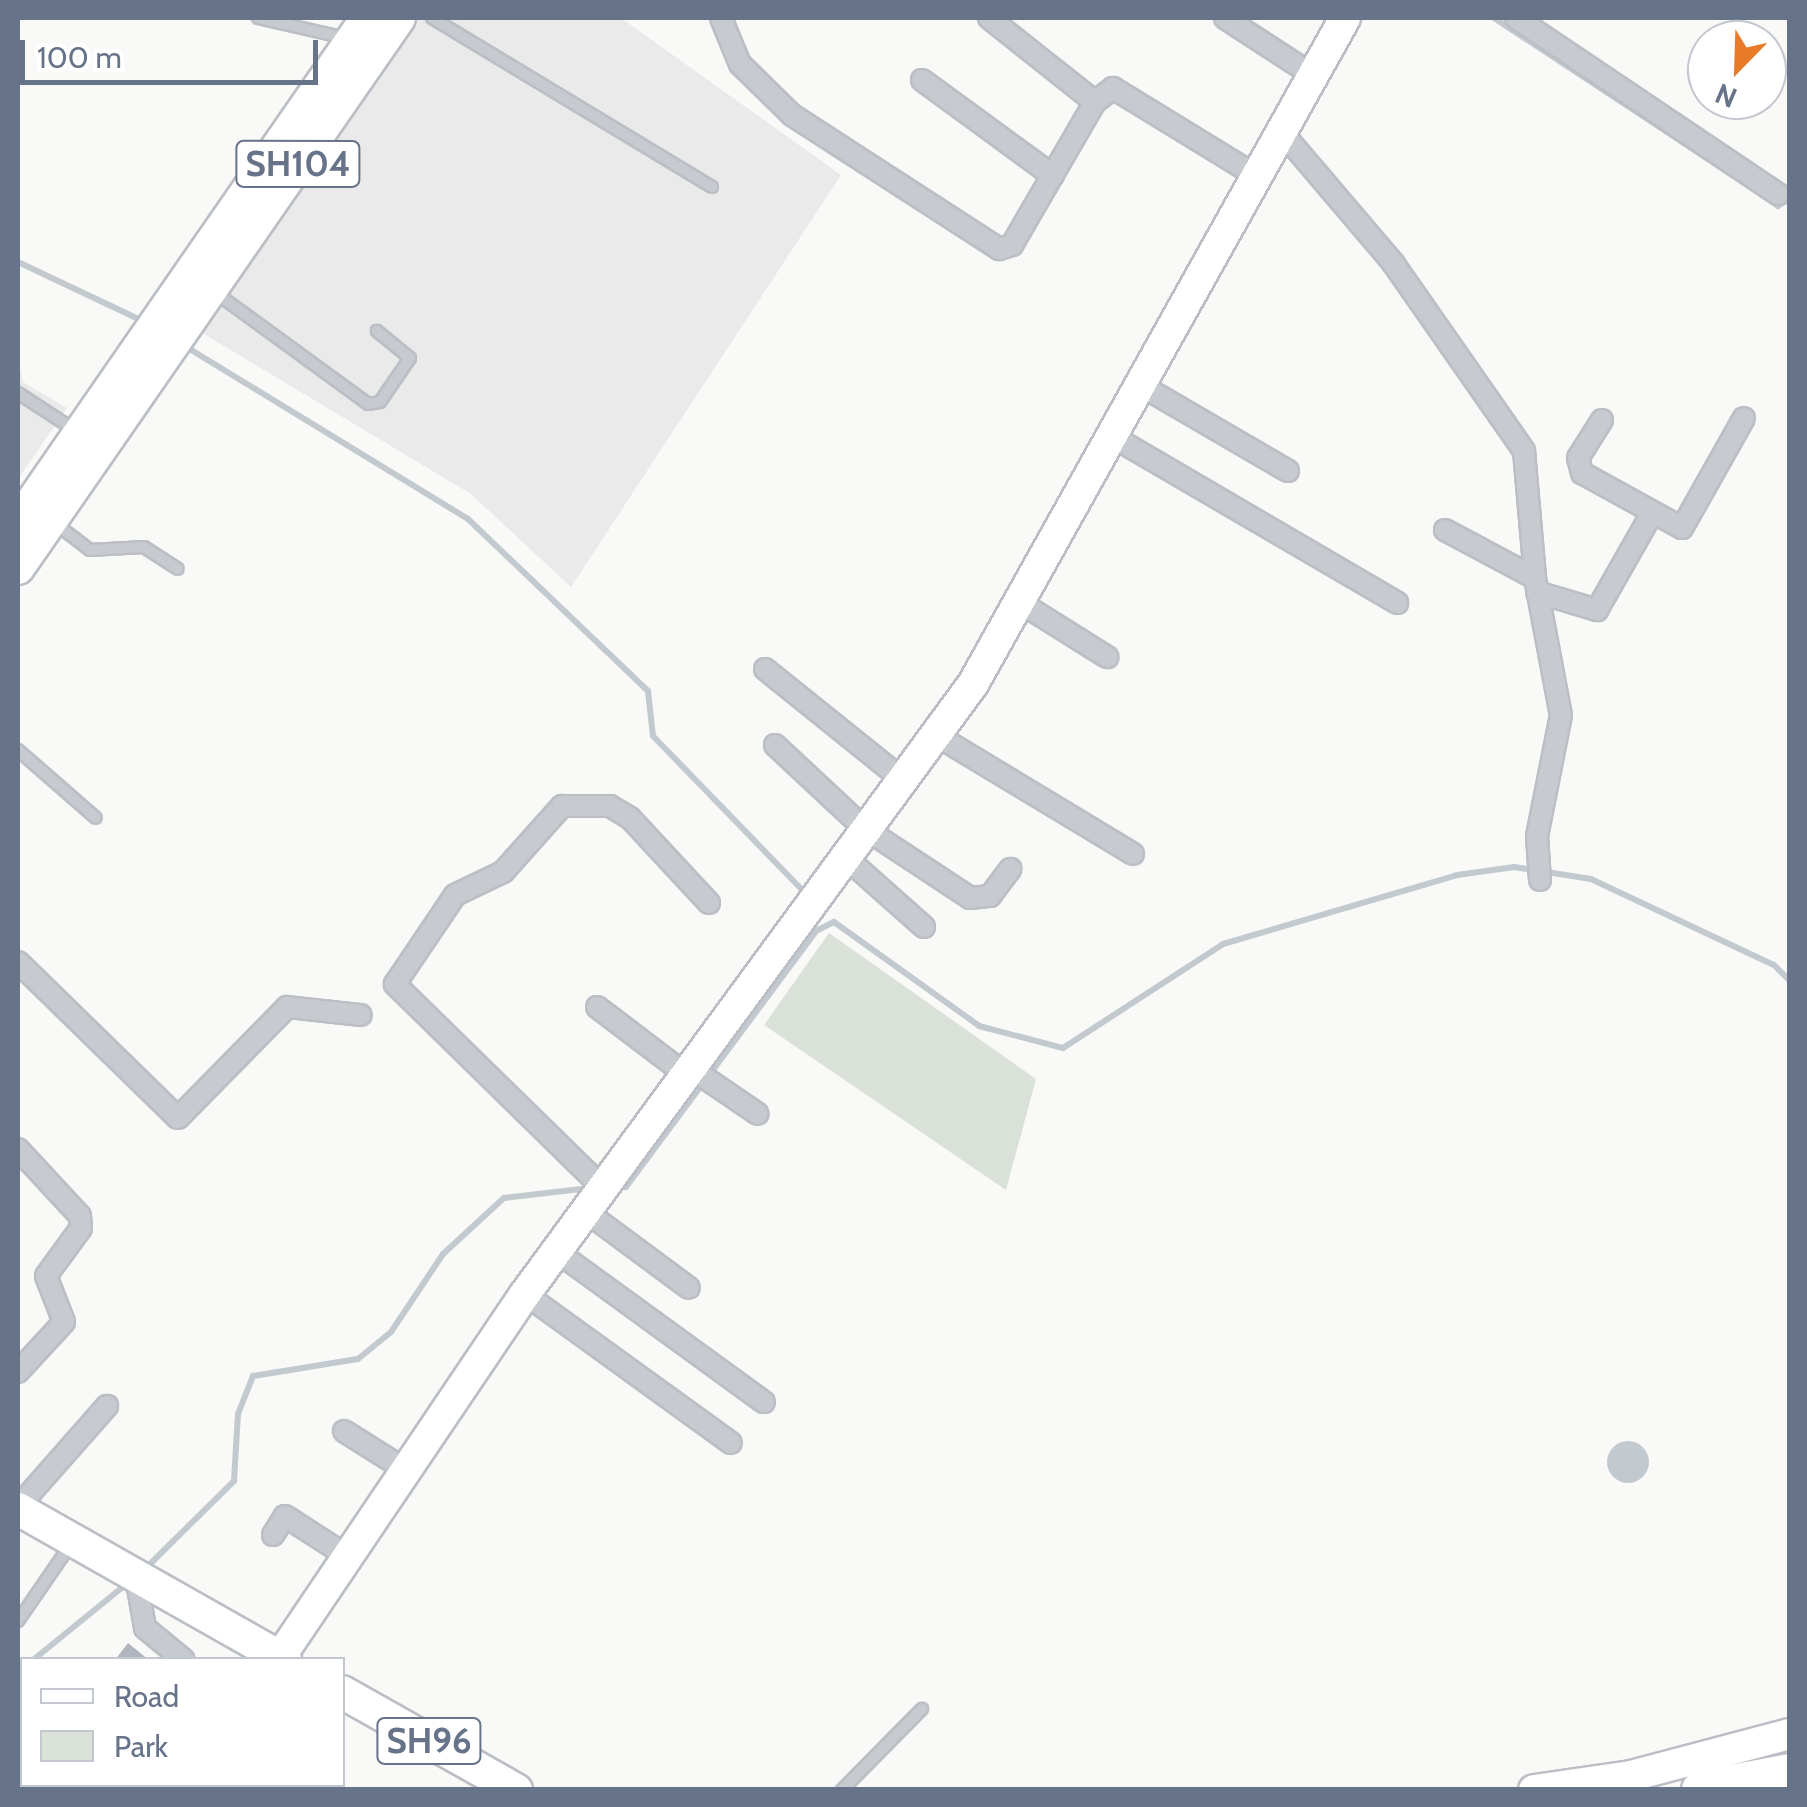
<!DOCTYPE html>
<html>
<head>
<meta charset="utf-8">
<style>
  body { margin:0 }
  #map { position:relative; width:1807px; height:1807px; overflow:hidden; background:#f9f9f7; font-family:Cabin,sans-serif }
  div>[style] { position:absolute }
  .built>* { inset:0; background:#eaeaea }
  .green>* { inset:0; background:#dae1d8 }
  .water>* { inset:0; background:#c2c9cf }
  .round { border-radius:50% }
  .stream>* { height:6px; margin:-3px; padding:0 3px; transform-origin:3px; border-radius:3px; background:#c2c9cf }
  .building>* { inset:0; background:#b0b5be }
  .roads { filter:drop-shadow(2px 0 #bbbfc5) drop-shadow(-2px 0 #bbbfc5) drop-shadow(0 2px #bbbfc5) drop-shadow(0 -2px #bbbfc5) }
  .lane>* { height:10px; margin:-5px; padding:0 5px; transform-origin:5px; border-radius:5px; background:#c7cace }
  .street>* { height:20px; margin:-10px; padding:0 10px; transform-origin:10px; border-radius:10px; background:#c7cace }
  .secondary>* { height:30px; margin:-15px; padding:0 15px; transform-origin:15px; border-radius:15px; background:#fff }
  .primary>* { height:32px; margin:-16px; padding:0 16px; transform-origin:16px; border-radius:16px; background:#fff }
  .highway>* { height:38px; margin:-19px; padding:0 19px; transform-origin:19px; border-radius:19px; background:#fff }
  span { translate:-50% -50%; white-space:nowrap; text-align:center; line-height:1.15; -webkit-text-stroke:10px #fff; paint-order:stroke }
  .shield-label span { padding:2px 8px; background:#fff; border:2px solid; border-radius:8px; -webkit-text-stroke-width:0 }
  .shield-label { font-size:35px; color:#677389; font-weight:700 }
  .frame { position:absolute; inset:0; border:20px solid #677389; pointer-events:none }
  .legend { position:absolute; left:20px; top:1657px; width:325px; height:130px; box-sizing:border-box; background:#fff; border:2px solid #c2c7d0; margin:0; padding:12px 18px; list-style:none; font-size:30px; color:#677389 }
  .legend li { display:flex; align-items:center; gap:20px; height:50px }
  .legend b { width:50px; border:2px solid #c2c7d0 }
  .north { position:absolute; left:1687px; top:20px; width:100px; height:100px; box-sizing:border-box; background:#fff; border:2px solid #c2c7d0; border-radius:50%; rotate:203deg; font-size:28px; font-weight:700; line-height:40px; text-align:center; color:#677389 }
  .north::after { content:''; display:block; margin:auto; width:35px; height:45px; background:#e87b28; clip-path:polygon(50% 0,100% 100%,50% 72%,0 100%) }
  .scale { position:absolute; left:20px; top:40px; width:298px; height:45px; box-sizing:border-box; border:5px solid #677389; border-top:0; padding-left:12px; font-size:30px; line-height:35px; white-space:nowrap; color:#677389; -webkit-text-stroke:8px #fff; paint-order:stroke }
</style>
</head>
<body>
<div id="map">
  <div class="built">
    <i style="clip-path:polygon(415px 18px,621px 18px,841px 175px,571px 587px,471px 494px,202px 333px)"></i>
    <i style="clip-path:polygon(18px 358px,23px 382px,67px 408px,18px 479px)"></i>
  </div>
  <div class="green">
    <i style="clip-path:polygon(829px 933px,1036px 1079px,1006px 1190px,764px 1025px)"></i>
  </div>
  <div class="water">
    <i class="round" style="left:1607px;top:1441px;width:42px;height:42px"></i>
  </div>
  <div class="stream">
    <i style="left:1494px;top:18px;width:284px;rotate:33.4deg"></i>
    <i style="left:1770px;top:200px;width:10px;rotate:37deg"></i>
    <i style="left:1778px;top:206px;width:15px;rotate:-37deg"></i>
    <i style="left:18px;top:262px;width:138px;rotate:25.3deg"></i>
    <i style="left:183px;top:345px;width:334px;rotate:31.4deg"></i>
    <i style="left:468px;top:519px;width:249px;rotate:43.7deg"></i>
    <i style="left:648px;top:691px;width:45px;rotate:83.7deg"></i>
    <i style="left:653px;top:736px;width:220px;rotate:45.9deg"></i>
    <i style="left:616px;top:1187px;width:10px"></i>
    <i style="left:626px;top:1187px;width:319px;rotate:-53.4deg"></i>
    <i style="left:816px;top:931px;width:20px;rotate:-27deg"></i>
    <i style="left:834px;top:922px;width:178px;rotate:35.6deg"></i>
    <i style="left:979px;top:1026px;width:87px;rotate:14.7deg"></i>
    <i style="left:1063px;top:1048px;width:191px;rotate:-33deg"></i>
    <i style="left:1223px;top:944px;width:244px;rotate:-16.4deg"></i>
    <i style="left:1457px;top:875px;width:58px;rotate:-8deg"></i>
    <i style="left:1514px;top:867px;width:78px;rotate:8.9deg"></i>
    <i style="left:1591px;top:879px;width:202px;rotate:25.2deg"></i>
    <i style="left:1774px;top:965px;width:23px;rotate:45deg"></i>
    <i style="left:146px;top:1568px;width:124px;rotate:-44.7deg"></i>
    <i style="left:234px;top:1481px;width:67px;rotate:-86.6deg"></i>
    <i style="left:238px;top:1414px;width:41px;rotate:-68.5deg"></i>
    <i style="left:253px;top:1376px;width:106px;rotate:-9.2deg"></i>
    <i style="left:358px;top:1359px;width:43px;rotate:-39.3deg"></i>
    <i style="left:391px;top:1332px;width:94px;rotate:-56.3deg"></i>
    <i style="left:443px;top:1254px;width:83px;rotate:-42.6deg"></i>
    <i style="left:504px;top:1198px;width:86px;rotate:-6.7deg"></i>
    <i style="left:33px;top:1660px;width:124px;rotate:-39.1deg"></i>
    <i style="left:18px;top:1684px;width:9px;rotate:-63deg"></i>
  </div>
  <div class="building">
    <i style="clip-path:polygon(128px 1643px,149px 1660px,115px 1660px)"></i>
  </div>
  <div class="roads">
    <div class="lane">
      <i style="left:258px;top:18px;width:90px;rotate:12.8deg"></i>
      <i style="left:432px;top:18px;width:327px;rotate:31.1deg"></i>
      <i style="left:216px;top:293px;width:188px;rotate:36.1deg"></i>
      <i style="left:368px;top:404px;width:12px;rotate:-9deg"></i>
      <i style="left:380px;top:402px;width:53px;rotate:-55.7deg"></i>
      <i style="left:410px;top:358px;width:43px;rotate:-140.7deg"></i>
      <i style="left:18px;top:393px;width:69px;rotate:33.2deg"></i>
      <i style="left:56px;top:524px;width:43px;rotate:37.4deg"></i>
      <i style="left:90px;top:550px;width:54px;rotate:-3.2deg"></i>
      <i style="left:144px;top:547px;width:40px;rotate:32.9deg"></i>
      <i style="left:18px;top:750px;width:103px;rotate:41.1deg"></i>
      <i style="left:18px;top:1621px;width:93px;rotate:-55.5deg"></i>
      <i style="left:842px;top:1790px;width:114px;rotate:-45.4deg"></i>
    </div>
    <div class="street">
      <i style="left:721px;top:18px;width:50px;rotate:67.6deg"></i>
      <i style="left:740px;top:64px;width:73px;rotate:44.4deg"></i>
      <i style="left:792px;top:115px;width:247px;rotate:32.9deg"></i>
      <i style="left:999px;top:249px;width:14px;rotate:-17deg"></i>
      <i style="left:1012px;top:245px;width:165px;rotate:-59.9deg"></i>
      <i style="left:989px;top:18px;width:135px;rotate:38.4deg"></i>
      <i style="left:1095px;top:102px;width:23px;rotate:-38deg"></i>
      <i style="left:1113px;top:88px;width:167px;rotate:31.5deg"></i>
      <i style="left:1225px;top:18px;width:103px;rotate:33.1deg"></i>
      <i style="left:1516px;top:18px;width:316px;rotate:33.9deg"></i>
      <i style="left:922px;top:80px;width:162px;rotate:36.2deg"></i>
      <i style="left:1280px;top:130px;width:175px;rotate:49.6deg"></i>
      <i style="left:1393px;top:263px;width:229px;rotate:55.1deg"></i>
      <i style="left:1524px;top:451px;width:127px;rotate:85deg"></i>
      <i style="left:1535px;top:578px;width:139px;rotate:79.3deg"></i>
      <i style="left:1561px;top:715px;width:123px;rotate:101.2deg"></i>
      <i style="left:1537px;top:836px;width:44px;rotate:86.1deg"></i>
      <i style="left:1142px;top:386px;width:169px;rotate:30.2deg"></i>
      <i style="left:1602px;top:420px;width:45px;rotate:122.3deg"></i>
      <i style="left:1578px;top:458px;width:16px;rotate:75deg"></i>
      <i style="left:1582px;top:473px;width:114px;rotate:28.8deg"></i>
      <i style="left:1682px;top:528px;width:126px;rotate:-60.6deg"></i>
      <i style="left:1115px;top:438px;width:327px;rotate:30.3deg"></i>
      <i style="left:1445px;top:530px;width:102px;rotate:28.1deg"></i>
      <i style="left:1537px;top:592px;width:63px;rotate:16.7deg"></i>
      <i style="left:1597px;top:610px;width:109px;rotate:-60.4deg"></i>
      <i style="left:1021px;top:603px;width:102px;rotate:32.1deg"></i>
      <i style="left:765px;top:669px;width:177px;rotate:38.8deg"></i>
      <i style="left:936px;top:735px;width:230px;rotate:31.1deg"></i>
      <i style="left:775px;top:745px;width:122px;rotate:43deg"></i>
      <i style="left:864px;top:828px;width:127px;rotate:33.4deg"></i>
      <i style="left:970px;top:898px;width:20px;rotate:-6deg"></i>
      <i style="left:990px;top:896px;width:34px;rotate:-53deg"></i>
      <i style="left:844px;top:856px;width:107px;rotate:41.6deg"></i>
      <i style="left:18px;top:962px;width:223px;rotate:44.3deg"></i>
      <i style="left:178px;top:1118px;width:156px;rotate:-45.5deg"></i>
      <i style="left:287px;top:1007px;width:74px;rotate:6.2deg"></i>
      <i style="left:597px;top:1007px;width:109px;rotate:37.2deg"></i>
      <i style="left:689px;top:1067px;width:83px;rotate:34.3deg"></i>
      <i style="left:18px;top:1149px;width:91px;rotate:47.2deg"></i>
      <i style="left:80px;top:1216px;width:12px;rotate:85deg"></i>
      <i style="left:81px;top:1228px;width:59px;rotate:126.1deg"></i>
      <i style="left:46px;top:1276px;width:49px;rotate:68.6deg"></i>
      <i style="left:64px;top:1322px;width:68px;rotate:132.6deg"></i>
      <i style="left:602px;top:1187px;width:290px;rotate:-135.6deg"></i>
      <i style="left:395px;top:984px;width:107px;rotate:-56deg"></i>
      <i style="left:455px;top:895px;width:53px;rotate:-25.6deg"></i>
      <i style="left:503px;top:872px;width:89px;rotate:-48.2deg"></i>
      <i style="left:562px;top:806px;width:48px"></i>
      <i style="left:610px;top:806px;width:23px;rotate:31deg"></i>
      <i style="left:630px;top:818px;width:116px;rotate:47.1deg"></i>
      <i style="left:585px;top:1211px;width:129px;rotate:36.5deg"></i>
      <i style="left:556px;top:1251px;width:257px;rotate:36deg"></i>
      <i style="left:525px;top:1294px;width:254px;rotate:35.9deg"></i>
      <i style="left:344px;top:1431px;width:73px;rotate:32.2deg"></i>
      <i style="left:18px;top:1507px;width:135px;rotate:-48.6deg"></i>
      <i style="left:273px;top:1535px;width:22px;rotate:-58deg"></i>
      <i style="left:285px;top:1516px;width:74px;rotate:32.8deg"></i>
      <i style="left:135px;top:1571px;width:58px;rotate:80deg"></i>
      <i style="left:145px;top:1628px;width:50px;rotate:39.4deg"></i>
    </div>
    <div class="secondary">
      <i style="left:280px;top:1657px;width:438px;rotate:-56deg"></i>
      <i style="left:525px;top:1294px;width:757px;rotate:-53.71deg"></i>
      <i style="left:973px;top:684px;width:763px;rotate:-60.81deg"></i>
      <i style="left:1534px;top:1790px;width:98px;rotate:-8.2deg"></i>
      <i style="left:1631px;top:1776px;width:164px;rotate:-14.8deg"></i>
    </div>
    <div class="primary">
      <i style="left:18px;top:522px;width:613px;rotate:-55.3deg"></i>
      <i style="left:18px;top:568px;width:669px;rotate:-55.29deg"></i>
      <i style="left:18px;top:1509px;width:307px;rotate:29.5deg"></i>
      <i style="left:342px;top:1692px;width:200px;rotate:29.4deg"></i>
    </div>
    <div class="highway">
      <i style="left:1701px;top:1790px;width:91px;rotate:-10.8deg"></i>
    </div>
  </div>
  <div class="shield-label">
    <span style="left:298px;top:164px">SH104</span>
    <span style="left:429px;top:1741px">SH96</span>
  </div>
  <div class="frame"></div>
  <ul class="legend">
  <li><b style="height:12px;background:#fff"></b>Road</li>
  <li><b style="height:28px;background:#dae1d8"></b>Park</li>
  </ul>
  <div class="north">N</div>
  <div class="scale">100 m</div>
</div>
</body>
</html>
